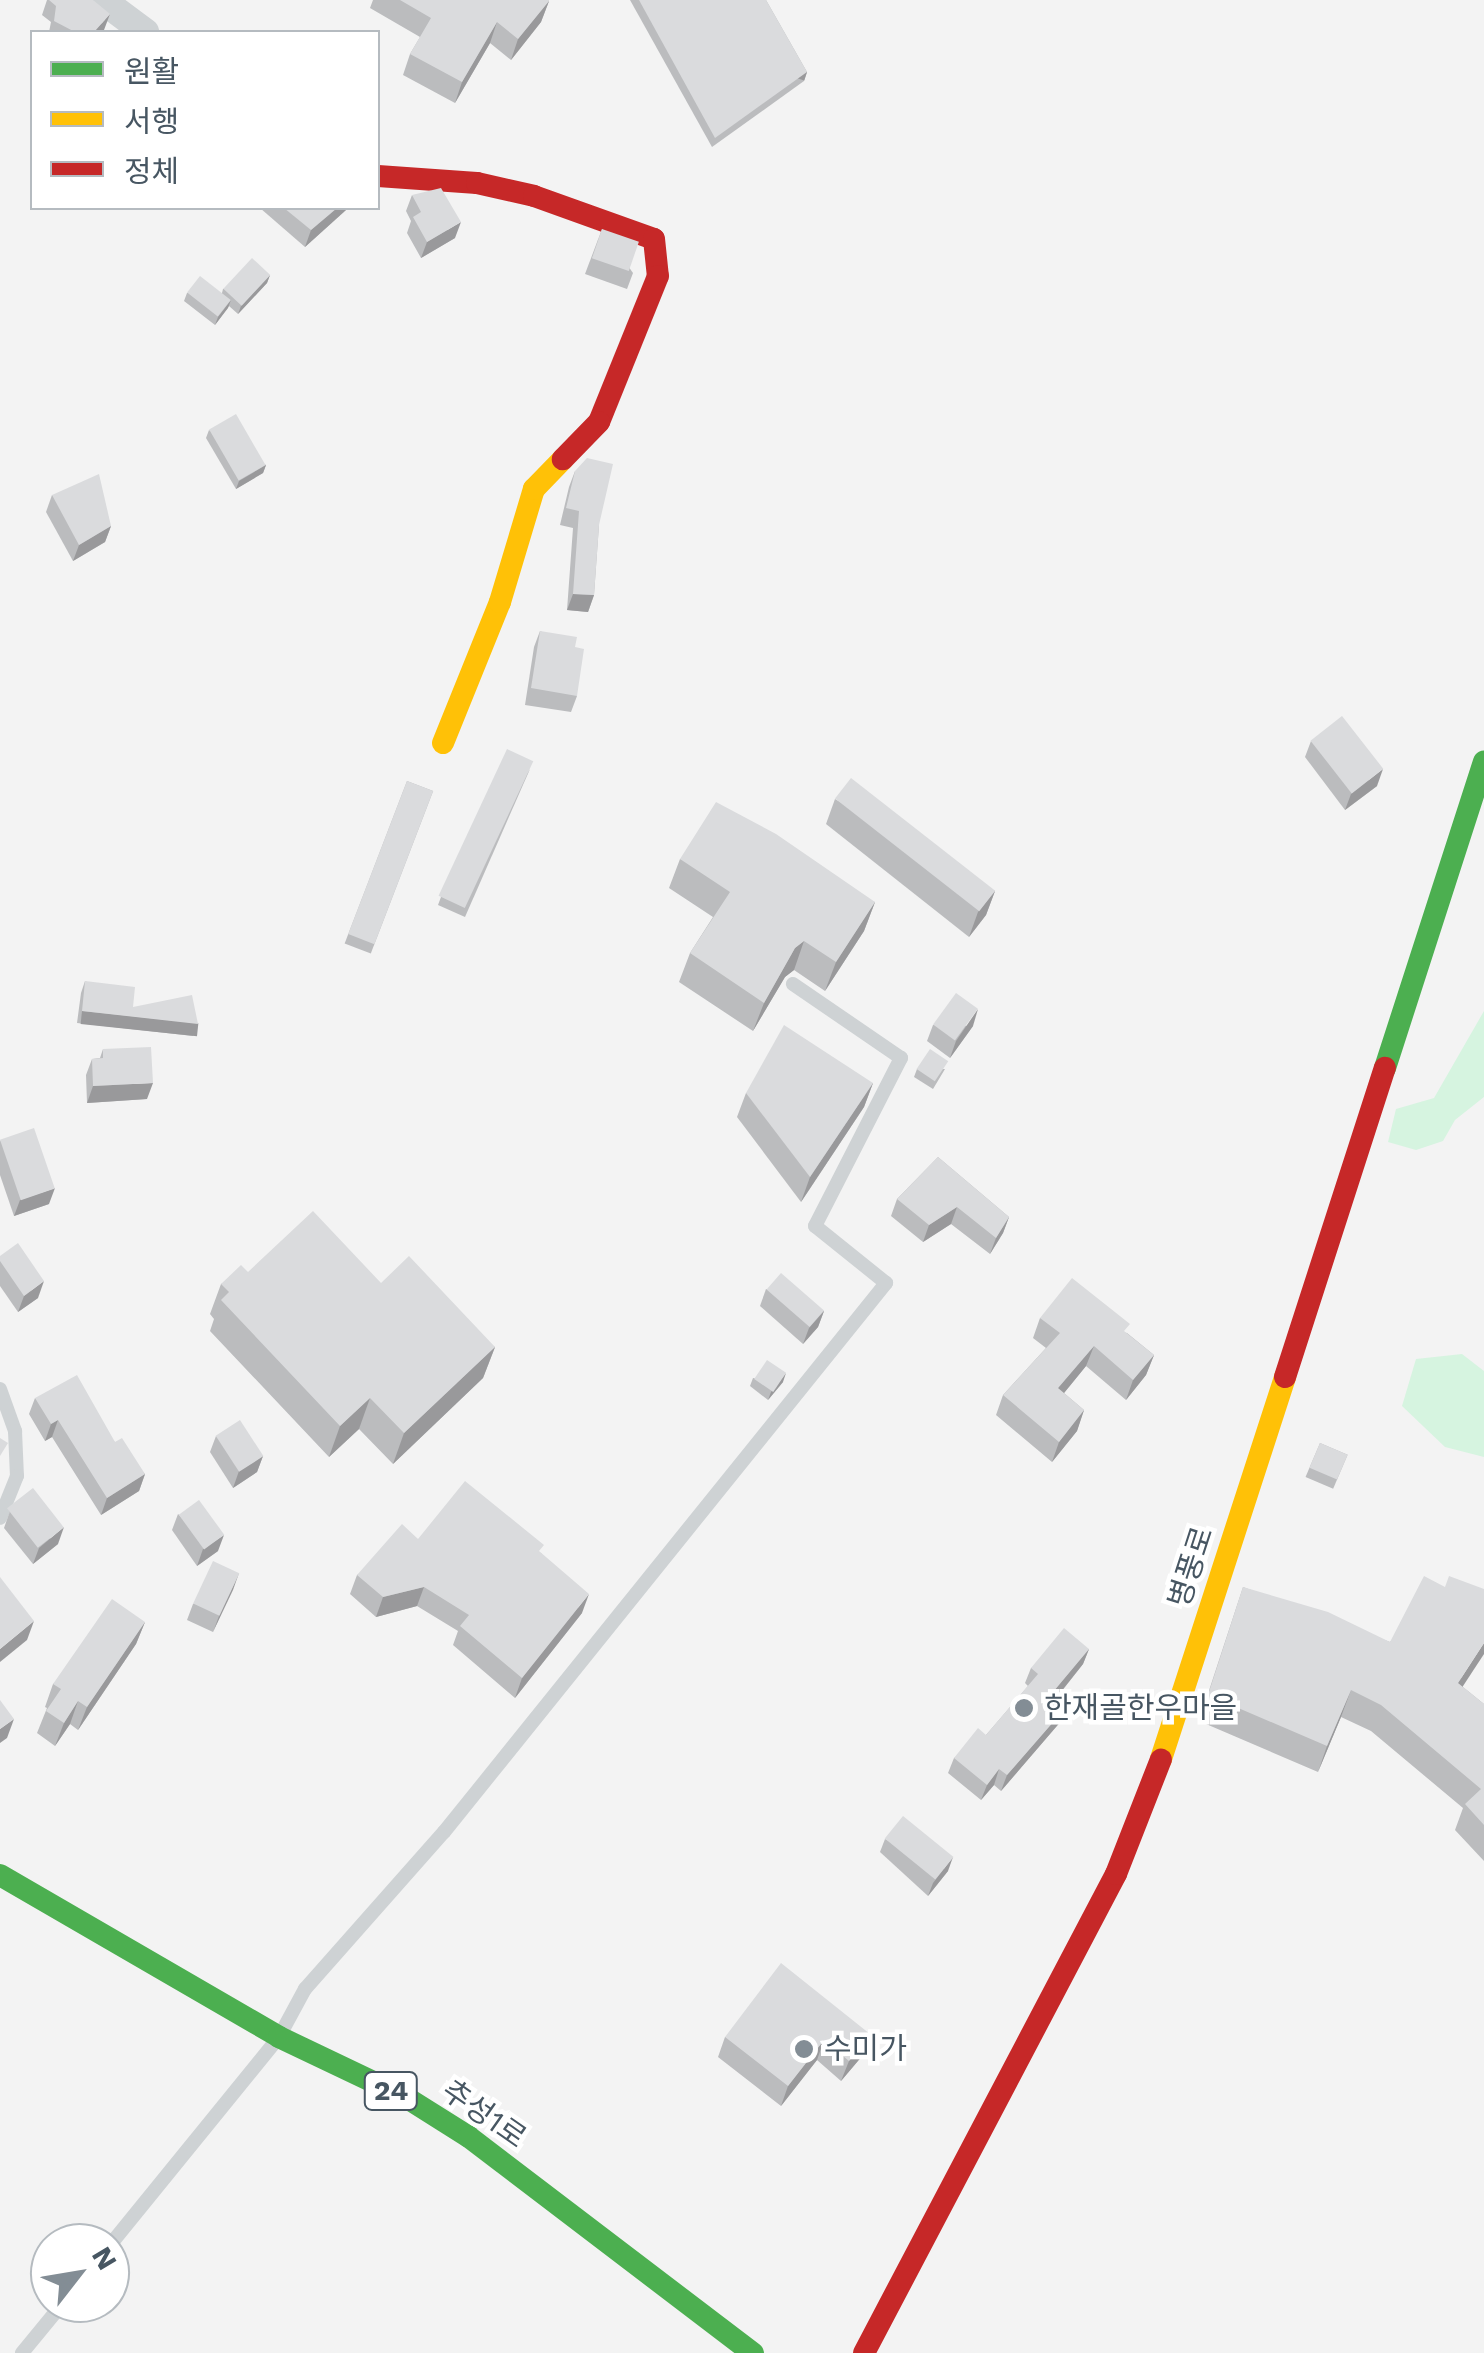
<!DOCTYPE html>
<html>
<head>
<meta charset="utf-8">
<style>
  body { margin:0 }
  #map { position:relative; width:1484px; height:2353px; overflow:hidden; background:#f3f3f3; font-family:"Work Sans","Noto Sans KR",sans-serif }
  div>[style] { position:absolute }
  .green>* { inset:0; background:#d6f4e0 }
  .lane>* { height:14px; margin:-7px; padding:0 7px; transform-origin:7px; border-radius:7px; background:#ced2d4 }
  .street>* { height:28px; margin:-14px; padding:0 14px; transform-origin:14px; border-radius:14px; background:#ced2d4 }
  .fast>* { height:22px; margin:-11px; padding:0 11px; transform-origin:11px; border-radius:11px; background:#4caf50 }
  .slow>* { height:22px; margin:-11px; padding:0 11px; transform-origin:11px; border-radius:11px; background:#ffc107 }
  .jam>* { height:22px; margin:-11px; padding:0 11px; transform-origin:11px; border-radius:11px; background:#c62828 }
  .wall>* { inset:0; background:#bbbcbe; transform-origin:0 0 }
  .shaded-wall>* { inset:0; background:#99999b; transform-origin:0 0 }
  .building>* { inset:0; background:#dadbdd; transform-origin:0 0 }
  .dots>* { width:28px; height:28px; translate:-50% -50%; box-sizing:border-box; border:5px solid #fff; border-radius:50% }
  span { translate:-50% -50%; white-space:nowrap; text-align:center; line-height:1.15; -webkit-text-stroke:9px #fff; paint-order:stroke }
  .shield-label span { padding:2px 8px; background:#fff; border:2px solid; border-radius:8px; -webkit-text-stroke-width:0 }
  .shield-label { font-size:28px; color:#475662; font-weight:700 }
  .street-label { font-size:30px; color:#475662 }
  .poi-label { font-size:30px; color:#475662 }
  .left { translate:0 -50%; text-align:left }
  .legend { position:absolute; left:30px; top:30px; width:350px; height:180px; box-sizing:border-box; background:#fff; border:2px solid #b5bbc0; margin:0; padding:12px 18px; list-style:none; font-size:30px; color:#475662 }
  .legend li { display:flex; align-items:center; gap:20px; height:50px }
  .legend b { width:50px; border:2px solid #b5bbc0 }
  .north { position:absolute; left:30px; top:2223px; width:100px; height:100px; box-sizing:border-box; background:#fff; border:2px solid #b5bbc0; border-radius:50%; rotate:59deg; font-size:28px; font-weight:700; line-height:40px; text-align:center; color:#475662 }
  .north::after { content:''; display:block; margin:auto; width:35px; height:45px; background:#838d95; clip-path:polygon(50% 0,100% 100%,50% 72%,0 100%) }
</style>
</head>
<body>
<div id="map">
  <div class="green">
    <i style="clip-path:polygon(1484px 1011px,1484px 1097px,1455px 1120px,1443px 1141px,1416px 1150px,1388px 1142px,1396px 1109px,1434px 1098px)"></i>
    <i style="clip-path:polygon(1462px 1354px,1484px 1371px,1484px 1457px,1445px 1447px,1402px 1406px,1416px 1359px)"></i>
  </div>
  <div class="lane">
    <i style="left:0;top:1389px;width:45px;rotate:70.3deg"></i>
    <i style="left:15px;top:1431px;width:45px;rotate:87.5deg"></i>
    <i style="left:17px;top:1476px;width:45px;rotate:112deg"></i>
    <i style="left:110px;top:2245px;width:268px;rotate:-50.9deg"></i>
    <i style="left:279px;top:2037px;width:55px;rotate:-61.6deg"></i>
    <i style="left:305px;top:1989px;width:210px;rotate:-48.5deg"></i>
    <i style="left:444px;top:1832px;width:705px;rotate:-51.16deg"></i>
    <i style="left:886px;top:1283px;width:91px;rotate:-141.2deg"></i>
    <i style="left:815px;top:1226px;width:189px;rotate:-62.9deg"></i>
    <i style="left:901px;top:1058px;width:131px;rotate:-145.6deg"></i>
    <i style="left:22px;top:2353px;width:65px;rotate:-50.6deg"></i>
  </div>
  <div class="street">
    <i style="left:102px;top:0;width:54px;rotate:36.7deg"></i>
  </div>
  <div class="fast">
    <i style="left:1385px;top:1068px;width:322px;rotate:-72.1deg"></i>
    <i style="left:0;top:1875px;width:323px;rotate:30.1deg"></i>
    <i style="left:279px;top:2037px;width:142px;rotate:25.5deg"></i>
    <i style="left:407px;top:2098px;width:73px;rotate:32.2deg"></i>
    <i style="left:469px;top:2137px;width:357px;rotate:37.3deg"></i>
  </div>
  <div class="slow">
    <i style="left:443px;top:743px;width:152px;rotate:-68deg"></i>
    <i style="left:500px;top:602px;width:118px;rotate:-73.3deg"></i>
    <i style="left:534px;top:489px;width:42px;rotate:-46deg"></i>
    <i style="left:1161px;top:1759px;width:402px;rotate:-72deg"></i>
  </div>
  <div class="jam">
    <i style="left:378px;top:176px;width:99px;rotate:4deg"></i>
    <i style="left:477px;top:183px;width:58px;rotate:12.8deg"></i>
    <i style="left:534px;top:196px;width:127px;rotate:19.7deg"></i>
    <i style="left:654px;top:239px;width:37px;rotate:84deg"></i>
    <i style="left:658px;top:276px;width:157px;rotate:112deg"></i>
    <i style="left:599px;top:422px;width:52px;rotate:134.2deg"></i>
    <i style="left:1285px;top:1377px;width:325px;rotate:-72.1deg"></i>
    <i style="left:864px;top:2353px;width:541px;rotate:-62.25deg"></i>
    <i style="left:1116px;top:1874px;width:123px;rotate:-68.6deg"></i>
  </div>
  <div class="wall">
    <i style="clip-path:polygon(47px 0,93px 0,104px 30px,102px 32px,49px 32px,51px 22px,42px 15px)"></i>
    <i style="clip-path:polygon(373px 0,548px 0,549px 1px,541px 22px,511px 60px,490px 43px,455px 103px,403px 75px,410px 54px,420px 37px,370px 8px)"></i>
    <i style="clip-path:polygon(630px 0,766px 0,807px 72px,804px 81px,712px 147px)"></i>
    <i style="clip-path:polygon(412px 195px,455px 238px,421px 258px,407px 233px,411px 221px,406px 211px)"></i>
    <i style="clip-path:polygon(260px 208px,347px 208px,346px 210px,305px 247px)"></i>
    <i style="clip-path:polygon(602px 229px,633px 273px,627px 289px,585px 274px)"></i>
    <i style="clip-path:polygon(270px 275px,267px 283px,238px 314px,229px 306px,215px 325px,184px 301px,187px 293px,222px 293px,223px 289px)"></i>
    <i style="clip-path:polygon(209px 430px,266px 465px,263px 473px,236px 489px,206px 438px)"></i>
    <i style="clip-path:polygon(575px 471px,599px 525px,594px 595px,588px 612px,567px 610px,573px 528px,560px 525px,569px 487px)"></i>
    <i style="clip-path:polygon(52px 495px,111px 526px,105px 542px,73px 561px,46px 512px)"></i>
    <i style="clip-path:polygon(540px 631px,575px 647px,577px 696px,571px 712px,525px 705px,534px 647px)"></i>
    <i style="clip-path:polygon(1311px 741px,1377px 786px,1345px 810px,1305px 757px)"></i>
    <i style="clip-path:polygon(530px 769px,465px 917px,438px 905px,441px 897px)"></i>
    <i style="left:407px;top:781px;width:28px;height:174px;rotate:21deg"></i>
    <i style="clip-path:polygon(835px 799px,995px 891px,986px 915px,969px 937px,826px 824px)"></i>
    <i style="clip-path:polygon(680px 859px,875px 902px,864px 931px,825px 991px,794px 970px,785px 977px,753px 1031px,679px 982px,690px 953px,713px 917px,669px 888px)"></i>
    <i style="clip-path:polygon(85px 981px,133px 1007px,198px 1024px,193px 1036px,77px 1023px,81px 993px)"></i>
    <i style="clip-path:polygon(933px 1025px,973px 1026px,950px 1058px,927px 1041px)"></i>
    <i style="clip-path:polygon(103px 1049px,147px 1099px,87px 1103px,86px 1075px,92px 1059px,100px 1058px)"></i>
    <i style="clip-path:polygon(917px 1069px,945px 1069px,933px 1089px,914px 1077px)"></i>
    <i style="clip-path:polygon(873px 1083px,864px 1107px,801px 1202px,737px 1117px,746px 1093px)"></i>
    <i style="clip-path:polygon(0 1140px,49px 1204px,14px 1216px,0 1175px)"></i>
    <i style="clip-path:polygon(938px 1157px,1009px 1217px,1003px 1233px,990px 1254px,951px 1224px,923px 1242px,891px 1216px,897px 1199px)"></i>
    <i style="clip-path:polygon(0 1256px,38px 1298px,18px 1312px,0 1286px)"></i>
    <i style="clip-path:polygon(248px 1272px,381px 1283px,495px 1347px,483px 1378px,393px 1464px,359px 1429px,329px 1457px,210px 1331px,214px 1319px,210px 1314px,221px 1284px)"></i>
    <i style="clip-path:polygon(766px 1289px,824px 1311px,818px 1327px,803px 1344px,760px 1306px)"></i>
    <i style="clip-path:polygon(1040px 1318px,1127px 1333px,1154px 1355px,1146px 1375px,1126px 1400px,1086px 1366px,1064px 1393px,1084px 1410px,1077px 1431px,1052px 1462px,996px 1415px,1003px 1395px,1046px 1348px,1033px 1338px)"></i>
    <i style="clip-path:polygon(753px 1378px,783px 1382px,768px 1400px,750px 1386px)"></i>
    <i style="clip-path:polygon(35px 1398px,115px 1442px,145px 1474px,139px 1491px,101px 1515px,52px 1437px,45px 1441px,29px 1414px)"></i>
    <i style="clip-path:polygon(216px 1436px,263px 1456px,257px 1472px,233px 1488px,210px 1452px)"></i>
    <i style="left:1320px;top:1443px;width:30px;height:37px;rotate:23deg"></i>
    <i style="clip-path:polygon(10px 1511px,58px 1544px,33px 1564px,4px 1528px)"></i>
    <i style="clip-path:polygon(178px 1514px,218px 1551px,197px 1566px,172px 1530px)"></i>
    <i style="clip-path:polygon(418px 1539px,541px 1553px,582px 1613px,515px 1698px,453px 1645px,458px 1631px,417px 1606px,376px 1617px,350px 1594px,357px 1575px)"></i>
    <i style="clip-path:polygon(239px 1573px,213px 1632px,187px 1620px,193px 1604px)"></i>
    <i style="clip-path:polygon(1243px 1587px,1390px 1642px,1445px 1587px,1463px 1687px,1484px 1704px,1484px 1861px,1455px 1830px,1463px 1808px,1371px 1731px,1341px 1717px,1318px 1772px,1199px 1721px)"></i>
    <i style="clip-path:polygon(145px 1622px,136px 1644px,78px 1730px,70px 1724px,55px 1746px,37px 1733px,47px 1708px,45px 1707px,53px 1684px)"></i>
    <i style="clip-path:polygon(1089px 1649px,1083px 1664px,1058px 1696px,1068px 1705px,1062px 1720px,1001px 1791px,994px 1785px,981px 1800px,948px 1773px,954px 1758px,986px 1735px,1028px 1686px,1025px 1683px,1031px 1668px)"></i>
    <i style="clip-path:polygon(885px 1839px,948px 1871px,928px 1896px,880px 1852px)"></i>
    <i style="clip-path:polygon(870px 2034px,863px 2055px,841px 2081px,817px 2060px,781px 2106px,718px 2057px,725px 2037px)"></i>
  </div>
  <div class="shaded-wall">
    <i style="clip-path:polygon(549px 1px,541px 22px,511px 60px,518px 39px)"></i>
    <i style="clip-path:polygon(110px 14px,104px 30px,102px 32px,94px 32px)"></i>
    <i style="clip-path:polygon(497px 22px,490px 43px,455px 103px,462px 82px)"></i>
    <i style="left:807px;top:72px;width:9px;height:113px;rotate:108deg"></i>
    <i style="clip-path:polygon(337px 208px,347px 208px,346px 210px,305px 247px,311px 230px)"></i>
    <i style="clip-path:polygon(461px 222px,455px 238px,421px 258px,427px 242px)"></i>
    <i style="clip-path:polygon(270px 275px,267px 283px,238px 314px,241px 306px)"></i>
    <i style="clip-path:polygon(231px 300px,228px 308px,215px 325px,218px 317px)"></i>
    <i style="clip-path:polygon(266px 465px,263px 473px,236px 489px,239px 481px)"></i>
    <i style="clip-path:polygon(111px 526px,105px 542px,73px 561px,79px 545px)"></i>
    <i style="clip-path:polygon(573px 594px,594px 595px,588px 612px,567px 610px)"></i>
    <i style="clip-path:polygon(1383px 769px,1377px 786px,1345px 810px,1351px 794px)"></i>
    <i style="clip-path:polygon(995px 891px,986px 915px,969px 937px,978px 912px)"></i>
    <i style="clip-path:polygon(875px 902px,864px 931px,825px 991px,836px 962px)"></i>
    <i style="clip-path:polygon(804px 941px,794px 970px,785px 977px,753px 1031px,764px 1003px,795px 948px)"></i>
    <i style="clip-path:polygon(978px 1009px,973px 1026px,950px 1058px,956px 1041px)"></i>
    <i style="left:82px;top:1011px;width:117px;height:13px;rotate:6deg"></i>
    <i style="clip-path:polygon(153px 1083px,147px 1099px,87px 1103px,93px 1086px)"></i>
    <i style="clip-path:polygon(873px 1083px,864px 1107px,801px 1202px,810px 1177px)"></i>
    <i style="clip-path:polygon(55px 1188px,49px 1204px,14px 1216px,20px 1200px)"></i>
    <i style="clip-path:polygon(957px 1207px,951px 1224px,923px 1242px,929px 1225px)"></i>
    <i style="clip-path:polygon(1009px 1217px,1003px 1233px,990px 1254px,996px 1238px)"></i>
    <i style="clip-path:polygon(44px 1281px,38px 1298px,18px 1312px,24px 1296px)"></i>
    <i style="clip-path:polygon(824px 1311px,818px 1327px,803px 1344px,809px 1328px)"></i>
    <i style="clip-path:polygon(1094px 1346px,1086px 1366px,1051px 1409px,1058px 1388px)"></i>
    <i style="clip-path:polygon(495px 1347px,483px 1378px,393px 1464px,404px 1433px)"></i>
    <i style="clip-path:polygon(1154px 1355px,1146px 1375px,1126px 1400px,1133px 1380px)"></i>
    <i style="clip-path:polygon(786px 1373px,783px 1382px,768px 1400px,771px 1392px)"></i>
    <i style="clip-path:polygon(370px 1398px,359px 1429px,329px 1457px,340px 1426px)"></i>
    <i style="clip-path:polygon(1084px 1410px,1077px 1431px,1052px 1462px,1059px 1442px)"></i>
    <i style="clip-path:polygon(58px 1420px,52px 1437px,45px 1441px,51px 1424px)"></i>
    <i style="clip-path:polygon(263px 1456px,257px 1472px,233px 1488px,239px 1471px)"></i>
    <i style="clip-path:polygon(145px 1474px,139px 1491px,101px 1515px,107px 1498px)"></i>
    <i style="clip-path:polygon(64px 1527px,58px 1544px,33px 1564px,39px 1548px)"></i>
    <i style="clip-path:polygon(224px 1535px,218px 1551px,197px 1566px,203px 1549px)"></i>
    <i style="clip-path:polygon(239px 1573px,233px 1590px,213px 1632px,219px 1616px)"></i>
    <i style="clip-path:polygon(424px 1587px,417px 1606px,376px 1617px,383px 1597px)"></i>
    <i style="clip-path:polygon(589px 1594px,582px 1613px,515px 1698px,522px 1678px)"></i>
    <i style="clip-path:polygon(34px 1621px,27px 1640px,0 1662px,0 1649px)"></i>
    <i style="clip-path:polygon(145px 1622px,136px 1644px,78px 1730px,87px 1707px)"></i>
    <i style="clip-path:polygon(1484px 1643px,1484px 1654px,1448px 1709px,1458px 1683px)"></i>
    <i style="clip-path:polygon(1089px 1649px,1083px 1664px,1048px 1708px,1053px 1692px)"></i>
    <i style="clip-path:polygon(1351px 1690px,1341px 1717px,1318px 1772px,1327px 1746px)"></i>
    <i style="clip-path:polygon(78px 1701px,70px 1724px,55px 1746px,64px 1723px)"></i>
    <i style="clip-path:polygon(1068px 1705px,1062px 1720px,1001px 1791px,1007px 1775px)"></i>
    <i style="clip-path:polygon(14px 1719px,7px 1738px,0 1743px,0 1729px)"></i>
    <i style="clip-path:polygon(999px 1769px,994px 1785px,981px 1800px,987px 1785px)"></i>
    <i style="clip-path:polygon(953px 1857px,948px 1871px,928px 1896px,933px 1883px)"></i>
    <i style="clip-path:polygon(870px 2034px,863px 2055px,841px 2081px,849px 2061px)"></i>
    <i style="clip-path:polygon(824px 2040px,817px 2060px,781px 2106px,788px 2086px)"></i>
  </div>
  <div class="building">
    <i style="clip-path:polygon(49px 0,93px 0,110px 14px,94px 32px,75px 32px,54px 21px,56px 6px)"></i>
    <i style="clip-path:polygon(400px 0,548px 0,549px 1px,518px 39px,497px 22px,462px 82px,410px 54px,431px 18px)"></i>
    <i style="clip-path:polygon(639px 0,766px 0,807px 72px,715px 138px)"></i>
    <i style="clip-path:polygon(441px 188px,461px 222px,427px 242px,413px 217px,421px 212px,412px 195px)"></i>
    <i style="clip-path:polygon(284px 208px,337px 208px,311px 230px)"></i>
    <i style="left:602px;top:229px;width:39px;height:31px;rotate:19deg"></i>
    <i style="left:252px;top:258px;width:25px;height:42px;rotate:43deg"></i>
    <i style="left:200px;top:276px;width:39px;height:21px;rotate:38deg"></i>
    <i style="left:236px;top:414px;width:59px;height:31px;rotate:60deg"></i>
    <i style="clip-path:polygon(587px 458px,613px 464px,599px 525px,594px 595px,573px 594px,579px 511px,566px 508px,575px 471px)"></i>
    <i style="clip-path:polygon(99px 474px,111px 526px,79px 545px,52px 495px)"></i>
    <i style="clip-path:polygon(540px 631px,577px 637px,575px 647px,584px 649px,577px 696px,531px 688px)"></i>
    <i style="left:1342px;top:716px;width:67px;height:40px;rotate:52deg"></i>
    <i style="left:507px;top:749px;width:29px;height:162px;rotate:25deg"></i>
    <i style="left:851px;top:778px;width:183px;height:26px;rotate:38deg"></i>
    <i style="left:407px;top:781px;width:28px;height:164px;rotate:21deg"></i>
    <i style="clip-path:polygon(716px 802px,776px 834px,875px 902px,836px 962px,804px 941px,795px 948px,764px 1003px,690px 953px,730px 892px,680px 859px)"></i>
    <i style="clip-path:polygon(85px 981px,135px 987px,133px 1007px,192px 995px,198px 1024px,82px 1011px)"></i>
    <i style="left:956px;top:993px;width:27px;height:39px;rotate:36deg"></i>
    <i style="clip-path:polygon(784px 1025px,873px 1083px,810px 1177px,746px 1093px)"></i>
    <i style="clip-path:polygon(151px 1047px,153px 1083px,93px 1086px,92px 1059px,103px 1058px,103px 1049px)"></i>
    <i style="left:930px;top:1049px;width:22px;height:24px;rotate:34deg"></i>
    <i style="left:34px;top:1128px;width:64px;height:36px;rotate:71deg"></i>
    <i style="clip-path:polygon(938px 1157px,1009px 1217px,996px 1238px,957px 1207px,929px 1225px,897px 1199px)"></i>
    <i style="clip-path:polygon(313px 1211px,381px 1283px,409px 1256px,495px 1347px,404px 1433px,370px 1398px,340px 1426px,221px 1300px,229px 1292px,221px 1284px,241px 1265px,248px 1272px)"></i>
    <i style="clip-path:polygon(18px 1243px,44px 1281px,24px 1296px,0 1261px,0 1256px)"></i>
    <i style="left:781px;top:1273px;width:57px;height:22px;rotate:41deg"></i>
    <i style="clip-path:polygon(1072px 1278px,1130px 1324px,1124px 1331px,1154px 1355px,1133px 1380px,1094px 1346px,1058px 1388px,1084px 1410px,1059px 1442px,1003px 1395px,1060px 1333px,1040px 1318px)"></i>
    <i style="left:767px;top:1360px;width:23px;height:23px;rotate:34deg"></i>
    <i style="clip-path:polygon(77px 1375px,115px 1442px,122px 1438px,145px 1474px,107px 1498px,58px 1420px,51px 1424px,35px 1398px)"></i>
    <i style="left:240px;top:1420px;width:43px;height:29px;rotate:57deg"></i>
    <i style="clip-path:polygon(0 1438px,8px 1443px,0 1456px)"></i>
    <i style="left:1320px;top:1443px;width:30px;height:27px;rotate:23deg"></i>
    <i style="clip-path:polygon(465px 1481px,544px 1545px,539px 1551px,589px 1594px,522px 1678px,460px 1626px,469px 1615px,424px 1587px,383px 1597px,357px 1575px,402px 1524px,418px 1539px)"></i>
    <i style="left:33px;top:1488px;width:50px;height:33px;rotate:52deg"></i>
    <i style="left:199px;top:1500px;width:43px;height:25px;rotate:54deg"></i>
    <i style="left:213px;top:1561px;width:29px;height:47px;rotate:25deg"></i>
    <i style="clip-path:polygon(1424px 1576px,1445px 1587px,1449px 1576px,1484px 1589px,1484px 1643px,1458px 1683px,1484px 1704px,1484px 1825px,1465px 1804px,1481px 1789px,1381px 1705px,1351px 1690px,1327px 1746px,1208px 1695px,1243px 1587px,1328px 1612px,1390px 1642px)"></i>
    <i style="clip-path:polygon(0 1577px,34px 1621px,0 1649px)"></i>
    <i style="clip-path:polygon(112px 1599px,145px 1622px,87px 1707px,78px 1701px,64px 1723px,46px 1711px,61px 1689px,53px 1684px)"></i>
    <i style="clip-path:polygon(1064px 1628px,1089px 1649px,1053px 1692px,1068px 1705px,1007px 1775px,999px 1769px,987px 1785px,954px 1758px,978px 1728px,986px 1735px,1038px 1674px,1031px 1668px)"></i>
    <i style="clip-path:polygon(0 1700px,14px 1719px,0 1729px)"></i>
    <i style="left:903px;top:1816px;width:65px;height:29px;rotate:39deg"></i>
    <i style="clip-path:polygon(781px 1963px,870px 2034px,849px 2061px,824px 2040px,788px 2086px,725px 2037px)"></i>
  </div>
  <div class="dots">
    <i style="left:1024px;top:1708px;background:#838d95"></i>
    <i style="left:804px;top:2049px;background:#838d95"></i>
  </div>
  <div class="shield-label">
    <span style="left:391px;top:2091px">24</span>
  </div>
  <div class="street-label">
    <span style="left:1191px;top:1567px;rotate:-72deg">병풍로</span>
    <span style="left:484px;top:2114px;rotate:35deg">추성1로</span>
  </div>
  <div class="poi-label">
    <span class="left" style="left:1044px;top:1708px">한재골한우마을</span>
    <span class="left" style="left:824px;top:2049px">수미가</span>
  </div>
  <ul class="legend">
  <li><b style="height:12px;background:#4caf50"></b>원활</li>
  <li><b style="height:12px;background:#ffc107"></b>서행</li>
  <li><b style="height:12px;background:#c62828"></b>정체</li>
  </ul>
  <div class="north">N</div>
</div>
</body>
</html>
